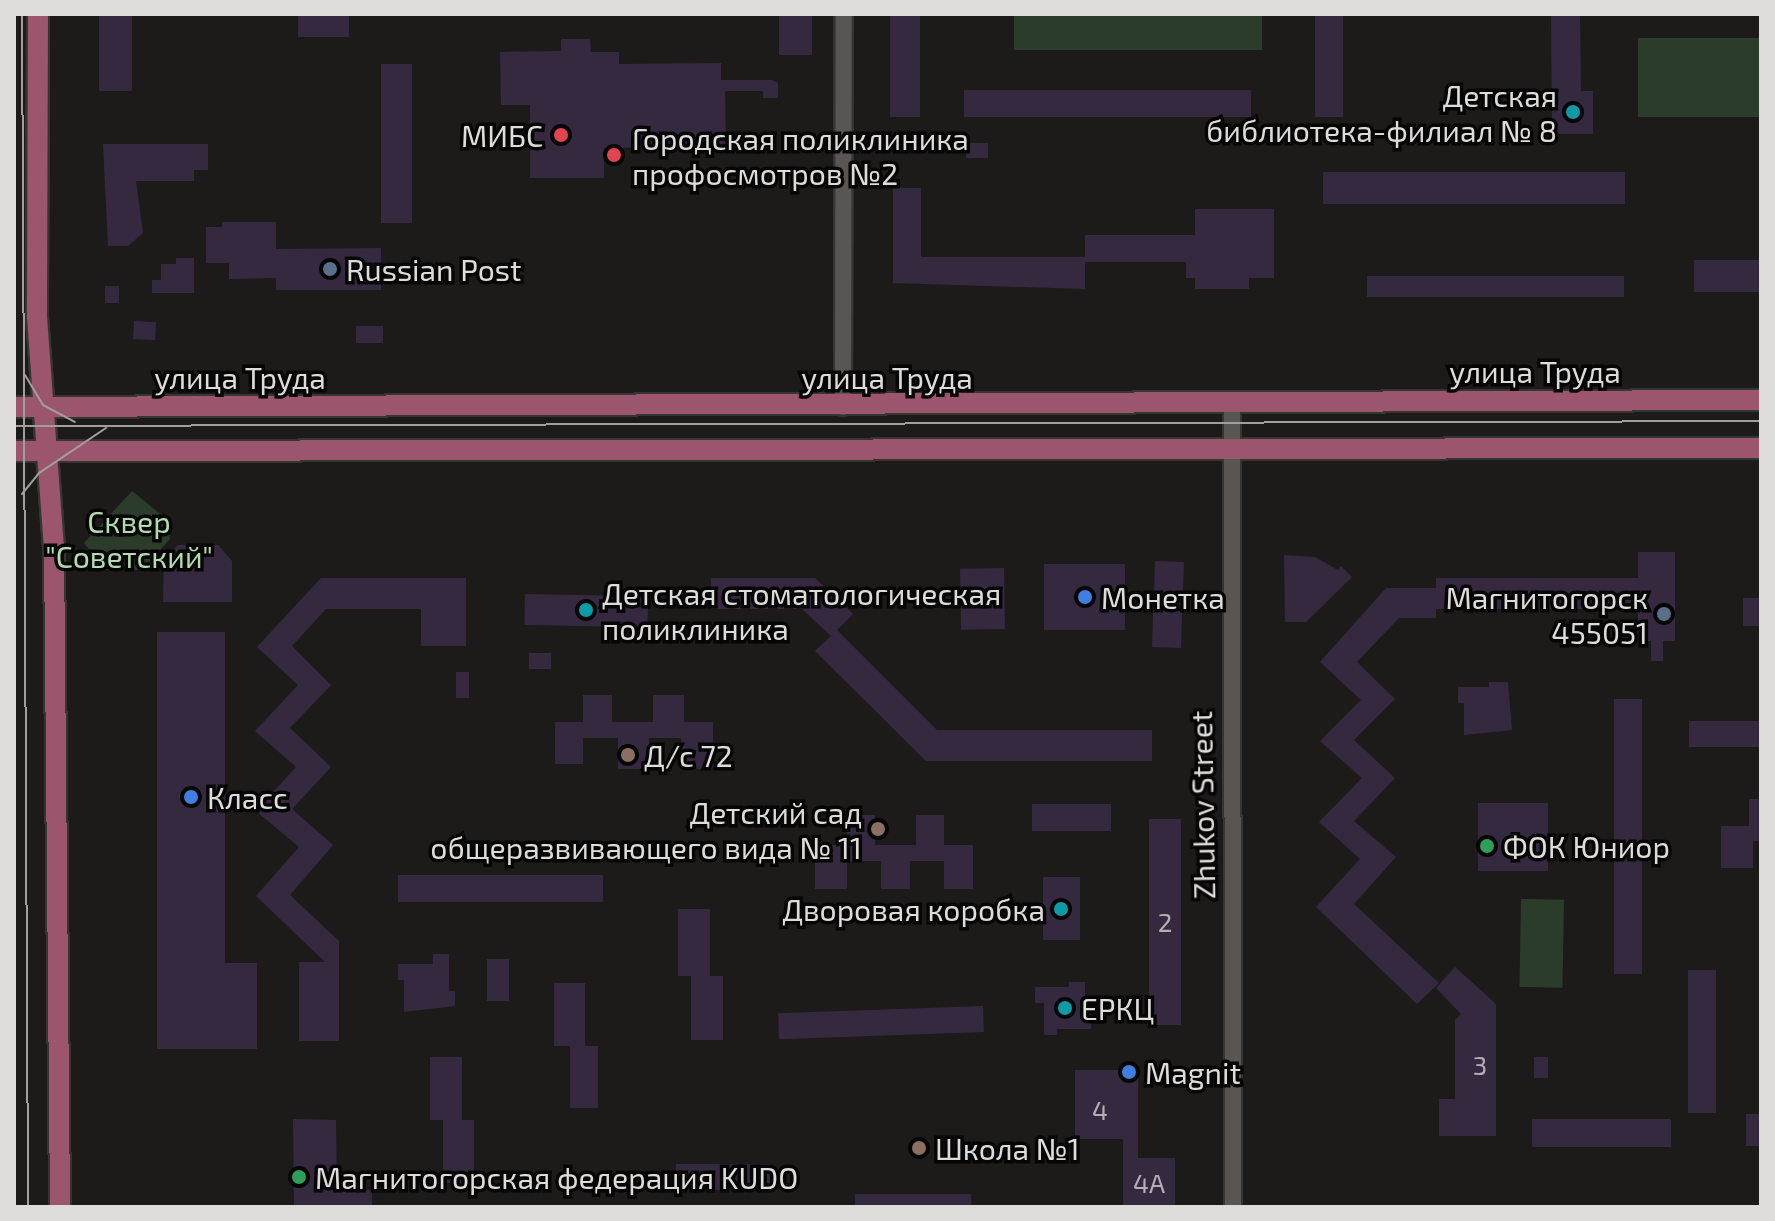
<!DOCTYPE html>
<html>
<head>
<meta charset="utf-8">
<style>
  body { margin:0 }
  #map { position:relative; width:1775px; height:1221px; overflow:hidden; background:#1d1b19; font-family:"Exo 2",sans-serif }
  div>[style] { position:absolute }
  .green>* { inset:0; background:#2c3c2b; transform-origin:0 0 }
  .building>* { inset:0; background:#352940; transform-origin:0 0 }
  .roads { filter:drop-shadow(2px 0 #373534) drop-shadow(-2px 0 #373534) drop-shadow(0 2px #373534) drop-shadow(0 -2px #373534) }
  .minor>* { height:16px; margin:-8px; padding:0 8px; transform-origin:8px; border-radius:8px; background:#585552 }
  .major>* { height:20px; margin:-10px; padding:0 10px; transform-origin:10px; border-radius:10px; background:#9b556c }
  .tram>* { height:2px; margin:-1px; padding:0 1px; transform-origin:1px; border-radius:1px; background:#a09f9d }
  .dots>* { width:22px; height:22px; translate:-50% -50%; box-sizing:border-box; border:4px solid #070606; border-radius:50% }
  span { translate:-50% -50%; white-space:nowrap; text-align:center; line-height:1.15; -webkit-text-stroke:7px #070606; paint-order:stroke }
  .number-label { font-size:26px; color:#b3afb4 }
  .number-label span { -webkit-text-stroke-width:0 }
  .poi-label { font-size:30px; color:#dddcda }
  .right { translate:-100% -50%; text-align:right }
  .left { translate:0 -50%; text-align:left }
  .street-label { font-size:30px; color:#dddcda }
  .park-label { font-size:30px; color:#b3dbaf }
  .frame { position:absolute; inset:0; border:16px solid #dddcda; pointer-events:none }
</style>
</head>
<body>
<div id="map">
  <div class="green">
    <i style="left:1014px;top:16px;width:248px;height:34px"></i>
    <i style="left:1638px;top:38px;width:123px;height:79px"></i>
    <i style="clip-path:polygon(132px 491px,169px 521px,170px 539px,142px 570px,105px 570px,84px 543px)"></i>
    <i style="left:1521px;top:899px;width:43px;height:88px;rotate:1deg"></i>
  </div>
  <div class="building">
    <i style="left:99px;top:14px;width:33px;height:77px"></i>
    <i style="left:298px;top:14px;width:51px;height:23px"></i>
    <i style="left:779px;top:14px;width:33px;height:41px"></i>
    <i style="left:890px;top:14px;width:30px;height:103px"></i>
    <i style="left:1315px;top:14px;width:28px;height:103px"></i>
    <i style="clip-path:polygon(1551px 14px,1580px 14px,1581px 91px,1593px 91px,1593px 134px,1552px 134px)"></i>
    <i style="clip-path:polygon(561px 39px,590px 39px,591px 52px,619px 52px,619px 64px,721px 63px,721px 80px,772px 80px,778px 83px,778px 98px,763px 98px,763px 91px,725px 91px,726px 147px,604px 148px,604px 178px,530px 178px,530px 105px,501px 105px,500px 52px,561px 51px)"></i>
    <i style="left:381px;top:64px;width:31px;height:159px"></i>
    <i style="left:964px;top:90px;width:287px;height:27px"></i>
    <i style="left:966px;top:143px;width:22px;height:15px"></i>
    <i style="clip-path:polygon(103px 144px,208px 144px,208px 170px,194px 170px,194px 181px,136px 181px,143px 233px,128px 246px,108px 246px)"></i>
    <i style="left:1323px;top:172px;width:302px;height:32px"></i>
    <i style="clip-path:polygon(893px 188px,921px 188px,921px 257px,1085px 257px,1085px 235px,1195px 235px,1195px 209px,1274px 209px,1274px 278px,1249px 278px,1249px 289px,1195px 289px,1195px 278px,1186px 278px,1186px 262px,1085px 262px,1085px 289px,893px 283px)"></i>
    <i style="clip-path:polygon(222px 222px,276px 222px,276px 249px,381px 248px,381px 290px,276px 290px,276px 278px,229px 279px,229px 263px,206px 263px,206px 227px,222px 227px)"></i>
    <i style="clip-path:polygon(176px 258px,194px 258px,194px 293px,152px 293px,152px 280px,161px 280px,161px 264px,176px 264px)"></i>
    <i style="left:1694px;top:260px;width:67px;height:32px"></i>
    <i style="left:1367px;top:276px;width:257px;height:21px"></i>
    <i style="left:105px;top:286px;width:14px;height:17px"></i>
    <i style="left:134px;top:321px;width:22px;height:18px;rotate:3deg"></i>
    <i style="left:356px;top:326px;width:27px;height:17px"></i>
    <i style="clip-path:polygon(178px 545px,218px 545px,232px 561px,232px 602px,163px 602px,164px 560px)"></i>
    <i style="clip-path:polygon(1638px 552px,1675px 552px,1675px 641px,1663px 641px,1663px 661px,1651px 661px,1651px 641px,1638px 641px,1638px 609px,1436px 609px,1436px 618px,1399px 618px,1357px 662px,1395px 699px,1354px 740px,1395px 778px,1354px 821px,1396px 857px,1354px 904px,1439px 983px,1417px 1004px,1316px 907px,1360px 859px,1319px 822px,1362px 778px,1320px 741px,1361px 700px,1320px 662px,1386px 588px,1436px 588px,1436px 578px,1638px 578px)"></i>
    <i style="clip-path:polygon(1284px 555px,1315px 557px,1338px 570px,1341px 566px,1352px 577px,1306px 622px,1285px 622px)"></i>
    <i style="left:1155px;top:561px;width:29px;height:86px;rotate:2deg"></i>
    <i style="left:1044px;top:564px;width:81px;height:66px"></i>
    <i style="left:1004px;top:568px;width:61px;height:44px;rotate:89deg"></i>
    <i style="clip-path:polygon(321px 578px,466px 578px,466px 646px,421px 646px,421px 609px,326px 609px,292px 646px,331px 685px,290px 728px,331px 767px,292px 809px,333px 845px,290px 895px,339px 941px,339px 1041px,299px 1041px,299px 962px,325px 962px,256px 896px,299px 847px,256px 811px,296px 767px,255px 731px,298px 685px,257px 647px)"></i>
    <i style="clip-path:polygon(711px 578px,815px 578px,853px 614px,837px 630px,937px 730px,1152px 730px,1152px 761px,926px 761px,815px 651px,831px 636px,802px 609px,711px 609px)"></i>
    <i style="left:525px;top:594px;width:123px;height:31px;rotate:1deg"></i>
    <i style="left:1743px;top:598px;width:18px;height:28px"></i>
    <i style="clip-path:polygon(157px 632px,225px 632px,225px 963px,257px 963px,257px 1049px,157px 1049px)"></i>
    <i style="left:529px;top:653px;width:22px;height:16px"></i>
    <i style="left:456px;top:672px;width:13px;height:26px"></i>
    <i style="clip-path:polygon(1489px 682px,1508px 682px,1512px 730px,1464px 735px,1464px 703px,1458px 703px,1458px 687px,1489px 687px)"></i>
    <i style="clip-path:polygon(583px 695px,612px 695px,612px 722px,653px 722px,653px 695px,684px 695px,684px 722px,713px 722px,713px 769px,681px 769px,681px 738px,649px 738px,649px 769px,618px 769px,618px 738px,583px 738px,583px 764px,555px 764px,555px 722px,583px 722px)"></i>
    <i style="left:1614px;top:699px;width:28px;height:275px"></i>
    <i style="left:1689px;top:721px;width:72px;height:26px"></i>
    <i style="clip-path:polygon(1749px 799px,1761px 799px,1761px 841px,1753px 841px,1753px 868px,1721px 868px,1721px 826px,1749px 826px)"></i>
    <i style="left:1478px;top:803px;width:70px;height:68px"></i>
    <i style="left:1032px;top:804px;width:79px;height:27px"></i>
    <i style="clip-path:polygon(847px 815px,875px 815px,875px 845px,916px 845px,916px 815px,944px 815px,944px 845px,973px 845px,973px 889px,944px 889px,944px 861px,910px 861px,910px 889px,881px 889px,881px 861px,847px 861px,847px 889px,815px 889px,815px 845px,847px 845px)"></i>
    <i style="left:1149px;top:819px;width:32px;height:206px"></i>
    <i style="left:398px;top:875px;width:205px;height:27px"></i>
    <i style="left:1043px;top:877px;width:37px;height:63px"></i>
    <i style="clip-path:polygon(678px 909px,710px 909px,710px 976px,723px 976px,723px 1040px,691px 1040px,691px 976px,678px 976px)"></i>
    <i style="clip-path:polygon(433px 954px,449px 954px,449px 991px,455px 991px,455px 1006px,404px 1012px,404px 980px,398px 980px,398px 964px,433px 964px)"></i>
    <i style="left:487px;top:959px;width:22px;height:42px"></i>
    <i style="clip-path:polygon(1455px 967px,1496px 1004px,1496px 1136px,1439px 1136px,1439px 1099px,1455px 1099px,1455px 1020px,1461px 1014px,1436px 988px)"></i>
    <i style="left:1688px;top:970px;width:28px;height:143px"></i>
    <i style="clip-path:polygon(1069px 982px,1085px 982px,1085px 1013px,1091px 1013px,1091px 1029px,1057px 1029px,1057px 1035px,1044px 1035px,1044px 1003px,1035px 1003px,1035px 987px,1069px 987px)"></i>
    <i style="clip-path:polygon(554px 983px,585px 983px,585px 1046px,598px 1046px,598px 1108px,570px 1108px,570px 1046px,554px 1046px)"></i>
    <i style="left:983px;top:1006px;width:26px;height:205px;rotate:88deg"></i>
    <i style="clip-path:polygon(430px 1057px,462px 1057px,462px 1120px,474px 1120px,474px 1183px,443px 1183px,443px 1120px,430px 1120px)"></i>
    <i style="left:1534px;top:1057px;width:14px;height:21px"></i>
    <i style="clip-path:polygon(1075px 1070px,1138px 1070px,1138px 1158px,1175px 1158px,1175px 1207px,1123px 1207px,1123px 1139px,1075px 1139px)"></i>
    <i style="left:1746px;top:1114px;width:15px;height:32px"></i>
    <i style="clip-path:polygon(293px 1119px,336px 1120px,337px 1190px,372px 1190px,372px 1207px,294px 1207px)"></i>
    <i style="left:1532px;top:1119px;width:139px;height:28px"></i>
    <i style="left:676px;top:1164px;width:94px;height:26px"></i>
    <i style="left:855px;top:1194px;width:116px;height:13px"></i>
  </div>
  <div class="roads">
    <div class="minor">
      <i style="left:1232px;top:402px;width:805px;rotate:89.93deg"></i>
      <i style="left:843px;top:407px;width:393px;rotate:-89.9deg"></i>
    </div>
    <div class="major">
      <i style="left:38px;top:14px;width:303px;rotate:90.2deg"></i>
      <i style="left:37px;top:317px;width:230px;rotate:85.8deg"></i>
      <i style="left:54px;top:546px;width:661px;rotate:89.48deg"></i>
      <i style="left:14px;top:407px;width:1747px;rotate:-0.23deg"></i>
      <i style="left:14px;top:451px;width:1747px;rotate:-0.1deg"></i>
    </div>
  </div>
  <div class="tram">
    <i style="left:22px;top:14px;width:1193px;rotate:89.71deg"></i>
    <i style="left:25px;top:375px;width:35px;rotate:59deg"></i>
    <i style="left:43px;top:405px;width:36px;rotate:28deg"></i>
    <i style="left:14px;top:426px;width:1747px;rotate:-0.16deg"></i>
    <i style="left:22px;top:494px;width:27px;rotate:-51deg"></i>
    <i style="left:39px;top:473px;width:81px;rotate:-33.9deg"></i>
  </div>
  <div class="dots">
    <i style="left:1573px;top:112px;background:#0f9aa8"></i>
    <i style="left:561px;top:135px;background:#e0444e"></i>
    <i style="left:614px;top:155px;background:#e0444e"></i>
    <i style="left:330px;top:269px;background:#5c6f8a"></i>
    <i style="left:1085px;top:597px;background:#3f7fe0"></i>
    <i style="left:586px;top:610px;background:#0f9aa8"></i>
    <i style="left:1664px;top:614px;background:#5c6f8a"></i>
    <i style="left:628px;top:755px;background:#8d6e63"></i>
    <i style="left:191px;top:797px;background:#3f7fe0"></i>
    <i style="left:878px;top:829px;background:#8d6e63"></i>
    <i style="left:1487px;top:846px;background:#2e9e5b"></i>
    <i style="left:1061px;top:909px;background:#0f9aa8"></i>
    <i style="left:1065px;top:1008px;background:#0f9aa8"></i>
    <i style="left:1129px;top:1072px;background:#3f7fe0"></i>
    <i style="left:919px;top:1148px;background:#8d6e63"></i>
    <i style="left:299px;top:1177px;background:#2e9e5b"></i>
  </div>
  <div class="number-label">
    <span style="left:1165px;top:922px">2</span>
    <span style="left:1480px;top:1065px">3</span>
    <span style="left:1100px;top:1110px">4</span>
    <span style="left:1149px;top:1183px">4А</span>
  </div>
  <div class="poi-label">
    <span class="right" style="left:1557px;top:112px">Детская<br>библиотека-филиал № 8</span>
    <span class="right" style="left:543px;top:135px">МИБС</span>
    <span class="left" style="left:632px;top:155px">Городская поликлиника<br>профосмотров №2</span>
    <span class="left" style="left:346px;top:269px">Russian Post</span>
    <span class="left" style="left:602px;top:610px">Детская стоматологическая<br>поликлиника</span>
    <span class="left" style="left:1101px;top:597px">Монетка</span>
    <span class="right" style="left:1648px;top:614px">Магнитогорск<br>455051</span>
    <span class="left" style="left:644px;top:755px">Д/с 72</span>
    <span class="left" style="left:207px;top:797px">Класс</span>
    <span class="right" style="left:862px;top:829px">Детский сад<br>общеразвивающего вида № 11</span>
    <span class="left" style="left:1503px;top:846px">ФОК Юниор</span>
    <span class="right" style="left:1045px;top:909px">Дворовая коробка</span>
    <span class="left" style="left:1081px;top:1008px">ЕРКЦ</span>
    <span class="left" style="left:1145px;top:1072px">Magnit</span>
    <span class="left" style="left:935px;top:1148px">Школа №1</span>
    <span class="left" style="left:315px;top:1177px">Магнитогорская федерация KUDO</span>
  </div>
  <div class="street-label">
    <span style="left:1535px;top:371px">улица Труда</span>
    <span style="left:240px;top:377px">улица Труда</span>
    <span style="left:887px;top:377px">улица Труда</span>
    <span style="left:1202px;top:805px;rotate:-91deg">Zhukov Street</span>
  </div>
  <div class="park-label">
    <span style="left:129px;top:538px">Сквер<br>"Советский"</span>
  </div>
  <div class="frame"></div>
</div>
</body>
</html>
